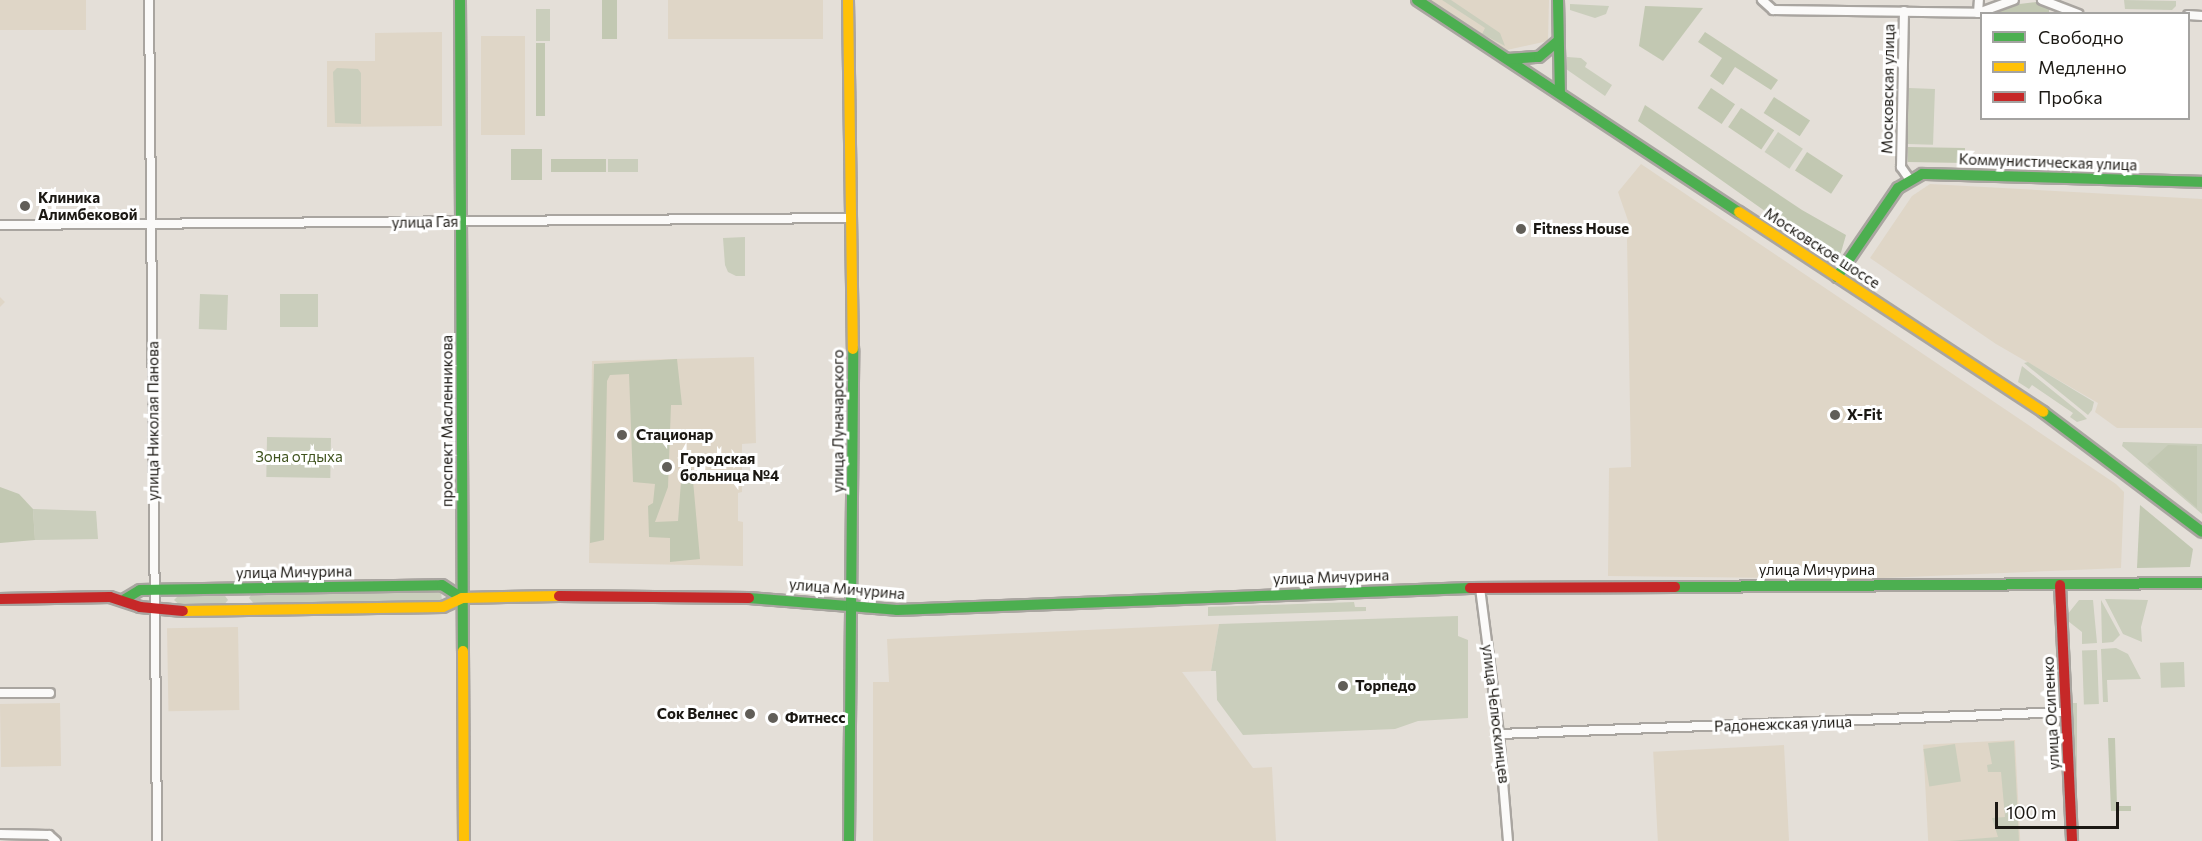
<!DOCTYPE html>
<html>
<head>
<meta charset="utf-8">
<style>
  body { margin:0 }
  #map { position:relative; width:2202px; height:841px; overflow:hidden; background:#e4dfd8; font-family:Commissioner,sans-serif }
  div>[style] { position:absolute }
  .built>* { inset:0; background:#dfd6c7; transform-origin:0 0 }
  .green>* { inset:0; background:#cacebc; transform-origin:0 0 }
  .forest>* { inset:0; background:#c2c8b2; transform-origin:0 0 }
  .roads { filter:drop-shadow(2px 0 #a9a5a0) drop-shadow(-2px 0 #a9a5a0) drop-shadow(0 2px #a9a5a0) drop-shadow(0 -2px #a9a5a0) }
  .street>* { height:8px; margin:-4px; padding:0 4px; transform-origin:4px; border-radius:4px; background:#fbfaf9 }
  .fast>* { height:10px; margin:-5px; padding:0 5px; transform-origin:5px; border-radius:5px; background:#4caf50 }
  .slow>* { height:10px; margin:-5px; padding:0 5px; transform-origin:5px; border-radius:5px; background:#ffc107 }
  .jam>* { height:10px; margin:-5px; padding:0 5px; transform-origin:5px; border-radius:5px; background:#c62828 }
  .dots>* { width:16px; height:16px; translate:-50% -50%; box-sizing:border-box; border:3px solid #fff; border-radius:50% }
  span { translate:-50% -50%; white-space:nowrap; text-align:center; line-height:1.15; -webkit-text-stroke:6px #fff; paint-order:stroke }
  .street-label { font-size:15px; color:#1b1813 }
  .poi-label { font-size:15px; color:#1b1813; font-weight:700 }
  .left { translate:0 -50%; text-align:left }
  .right { translate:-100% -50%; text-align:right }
  .park-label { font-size:15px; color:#3f531e }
  .legend { position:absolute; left:1980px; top:12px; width:210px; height:108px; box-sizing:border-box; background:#fff; border:2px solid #a4a3a1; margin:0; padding:8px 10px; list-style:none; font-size:18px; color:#1b1813 }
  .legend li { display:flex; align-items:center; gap:12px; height:30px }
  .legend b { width:30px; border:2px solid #a4a3a1 }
  .scale { position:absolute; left:1995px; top:802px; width:124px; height:27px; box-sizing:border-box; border:3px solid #1b1813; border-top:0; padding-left:8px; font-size:18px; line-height:21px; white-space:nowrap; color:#1b1813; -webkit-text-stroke:4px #fff; paint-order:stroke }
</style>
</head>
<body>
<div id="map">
  <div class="built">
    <i style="left:0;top:0;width:86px;height:30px"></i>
    <i style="left:668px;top:0;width:155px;height:39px"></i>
    <i style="clip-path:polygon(1429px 0,1549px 0,1548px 41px,1507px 50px)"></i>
    <i style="clip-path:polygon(442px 32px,442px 126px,327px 127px,327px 61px,375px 61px,375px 33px)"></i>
    <i style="left:481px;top:36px;width:44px;height:99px"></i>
    <i style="clip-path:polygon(1641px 164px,2116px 484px,2124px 492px,2121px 568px,1858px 579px,1608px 576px,1609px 468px,1631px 467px,1627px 239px,1632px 232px,1618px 192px)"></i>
    <i style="clip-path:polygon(1930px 184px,2202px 199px,2202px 428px,2117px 428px,2095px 412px,2098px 403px,1996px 344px,1870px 258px,1912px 196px)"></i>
    <i style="left:0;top:297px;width:7px;height:81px;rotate:45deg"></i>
    <i style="clip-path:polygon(754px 357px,756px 443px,742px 444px,742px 492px,738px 493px,738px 521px,743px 522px,743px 566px,589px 563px,592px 361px)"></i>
    <i style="clip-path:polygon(1219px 624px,1211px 671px,1182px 672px,1253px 768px,1272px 767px,1276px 841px,873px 841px,873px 682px,889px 682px,887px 639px)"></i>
    <i style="left:238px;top:627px;width:83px;height:71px;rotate:89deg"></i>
    <i style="left:60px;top:703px;width:63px;height:60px;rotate:89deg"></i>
    <i style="left:2015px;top:740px;width:101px;height:92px;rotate:87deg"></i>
    <i style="left:1784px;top:745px;width:96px;height:131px;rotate:87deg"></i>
  </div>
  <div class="green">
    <i style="clip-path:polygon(1442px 0,1451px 0,1500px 33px,1505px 46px,1482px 34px,1485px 28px)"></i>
    <i style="clip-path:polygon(2124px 0,2176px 1px,2176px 6px,2172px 10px,2125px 9px)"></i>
    <i style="clip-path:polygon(1570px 4px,1609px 6px,1606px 14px,1595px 18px,1570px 10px)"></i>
    <i style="left:536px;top:9px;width:14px;height:32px"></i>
    <i style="clip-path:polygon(1567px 57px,1581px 58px,1587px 63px,1585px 67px,1612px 85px,1605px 96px,1566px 69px)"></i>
    <i style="clip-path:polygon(337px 68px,358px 69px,361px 73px,361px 124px,335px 123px,333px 72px)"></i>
    <i style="left:1909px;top:88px;width:26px;height:56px;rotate:2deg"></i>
    <i style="left:1778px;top:132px;width:30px;height:24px;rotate:34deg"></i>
    <i style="left:608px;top:159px;width:30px;height:13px"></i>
    <i style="clip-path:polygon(745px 237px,745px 276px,736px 276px,728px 272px,725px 265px,723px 238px)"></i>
    <i style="left:200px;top:294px;width:28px;height:35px;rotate:2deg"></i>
    <i style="left:280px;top:294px;width:38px;height:33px"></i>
    <i style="clip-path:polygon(2028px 362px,2094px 402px,2092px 410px,2088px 415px,2024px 363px)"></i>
    <i style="clip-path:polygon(2022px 366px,2083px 415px,2087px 419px,2077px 422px,2070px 417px,2073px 413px,2032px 385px,2029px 389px,2018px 382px)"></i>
    <i style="left:267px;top:437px;width:64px;height:40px;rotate:1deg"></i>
    <i style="clip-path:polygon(2123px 442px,2202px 444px,2202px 514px,2122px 446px)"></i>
    <i style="clip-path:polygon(33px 509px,96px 511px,98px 539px,35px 540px)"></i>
    <i style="clip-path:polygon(441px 590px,442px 602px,256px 606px,249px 598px,254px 591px)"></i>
    <i style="clip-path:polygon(223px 593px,228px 600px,223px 606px,182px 607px,174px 600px,180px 594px)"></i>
    <i style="clip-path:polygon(2105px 599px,2148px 600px,2141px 627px,2142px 642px,2123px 634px)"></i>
    <i style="clip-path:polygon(2079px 600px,2093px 600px,2097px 643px,2082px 644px,2082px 632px,2068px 621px,2067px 615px)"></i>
    <i style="clip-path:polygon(2101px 600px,2120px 635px,2113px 642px,2102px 643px)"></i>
    <i style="clip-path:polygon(1354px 602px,1355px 607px,1366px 607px,1366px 611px,1208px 616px,1208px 607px)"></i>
    <i style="clip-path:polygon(1458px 616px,1458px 636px,1468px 640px,1468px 718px,1418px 721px,1395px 729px,1243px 735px,1217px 700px,1216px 671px,1211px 671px,1219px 624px)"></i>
    <i style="clip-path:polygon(2116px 648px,2128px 654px,2141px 679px,2107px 680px,2108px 702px,2103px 702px,2101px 649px)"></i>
    <i style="left:2097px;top:650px;width:54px;height:15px;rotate:88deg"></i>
    <i style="left:2184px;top:662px;width:25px;height:24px;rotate:88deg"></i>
    <i style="left:2069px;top:703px;width:8px;height:118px"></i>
    <i style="clip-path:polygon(2014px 741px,2019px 841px,1949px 841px,1998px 837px,1992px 818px,2005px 817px,2001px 772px,1988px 772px,1987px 765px,1992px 764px,1988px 743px)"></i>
    <i style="left:1955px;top:744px;width:38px;height:32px;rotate:81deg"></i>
  </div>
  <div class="forest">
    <i style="left:602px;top:0;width:15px;height:39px"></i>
    <i style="clip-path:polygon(2037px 2px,2049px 9px,2049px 13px,1992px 13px,2011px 5px)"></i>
    <i style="clip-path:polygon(1645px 6px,1703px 8px,1663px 61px,1639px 46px)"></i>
    <i style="clip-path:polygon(1705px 32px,1778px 80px,1771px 90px,1735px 67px,1723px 85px,1710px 76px,1722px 58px,1698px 42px)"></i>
    <i style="left:536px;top:43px;width:9px;height:73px"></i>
    <i style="left:1711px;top:88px;width:29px;height:24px;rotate:34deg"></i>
    <i style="left:1774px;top:97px;width:43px;height:19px;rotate:33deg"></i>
    <i style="clip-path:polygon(1645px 105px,1802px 210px,1846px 235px,1838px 263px,1638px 121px)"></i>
    <i style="left:1741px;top:108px;width:40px;height:23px;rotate:34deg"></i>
    <i style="left:1908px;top:147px;width:57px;height:15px;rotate:1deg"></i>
    <i style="left:511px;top:149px;width:31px;height:31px"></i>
    <i style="left:1807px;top:152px;width:43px;height:22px;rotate:33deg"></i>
    <i style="left:551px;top:159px;width:55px;height:13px"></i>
    <i style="clip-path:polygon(677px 359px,682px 405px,671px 405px,668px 487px,655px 522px,678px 521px,682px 469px,692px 469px,700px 559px,670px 562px,670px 538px,649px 537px,648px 506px,653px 503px,655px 484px,633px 482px,629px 374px,610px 375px,607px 381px,604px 540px,590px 543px,594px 364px)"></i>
    <i style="clip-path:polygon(2168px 445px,2197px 446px,2197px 508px,2147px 464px)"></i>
    <i style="clip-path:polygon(0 487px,19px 494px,33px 509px,35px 540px,0 543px)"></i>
    <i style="clip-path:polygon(2140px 505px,2193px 549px,2190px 567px,2137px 568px)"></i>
    <i style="clip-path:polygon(2108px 738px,2115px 738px,2117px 806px,2131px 806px,2131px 811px,2111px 811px)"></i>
  </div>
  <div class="roads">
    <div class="street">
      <i style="left:149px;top:0;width:841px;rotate:89.45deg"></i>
      <i style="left:1762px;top:0;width:15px;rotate:42deg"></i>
      <i style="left:1773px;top:10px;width:205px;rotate:0.8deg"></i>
      <i style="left:1978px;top:13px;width:38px;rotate:-20deg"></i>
      <i style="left:2042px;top:0;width:39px;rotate:21deg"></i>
      <i style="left:1904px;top:11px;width:156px;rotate:91.1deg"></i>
      <i style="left:1901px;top:167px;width:16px;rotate:55deg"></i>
      <i style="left:1978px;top:13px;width:13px;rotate:-86deg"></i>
      <i style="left:2188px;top:15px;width:14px;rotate:4deg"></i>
      <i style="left:0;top:225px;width:851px;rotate:-0.47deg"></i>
      <i style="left:1480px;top:588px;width:147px;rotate:82.6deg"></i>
      <i style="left:1499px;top:734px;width:107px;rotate:85.2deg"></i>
      <i style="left:0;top:693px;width:50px"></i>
      <i style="left:1499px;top:734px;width:567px;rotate:-2.22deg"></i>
      <i style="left:0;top:834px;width:49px;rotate:1.2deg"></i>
      <i style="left:49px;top:835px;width:9px;rotate:41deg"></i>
    </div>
    <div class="fast">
      <i style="left:460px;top:0;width:651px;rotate:89.74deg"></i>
      <i style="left:1417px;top:0;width:386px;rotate:33.4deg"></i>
      <i style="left:1558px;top:0;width:93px;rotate:88.8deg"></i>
      <i style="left:1508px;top:59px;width:31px;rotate:-4deg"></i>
      <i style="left:1539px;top:57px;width:25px;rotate:-40deg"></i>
      <i style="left:1837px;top:277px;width:108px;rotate:-55.6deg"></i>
      <i style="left:1898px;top:188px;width:28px;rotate:-30deg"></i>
      <i style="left:1922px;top:174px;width:280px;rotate:1.6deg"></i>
      <i style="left:2043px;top:412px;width:199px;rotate:37deg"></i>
      <i style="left:1675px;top:587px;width:527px;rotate:-0.43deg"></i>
      <i style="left:749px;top:598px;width:148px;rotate:4.6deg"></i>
      <i style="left:897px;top:610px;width:573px;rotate:-2.2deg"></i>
      <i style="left:125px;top:599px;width:17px;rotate:-31deg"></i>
      <i style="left:140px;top:590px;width:302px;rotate:-0.9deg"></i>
      <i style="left:442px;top:585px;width:24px;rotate:33deg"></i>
      <i style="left:849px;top:841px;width:492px;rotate:-89.5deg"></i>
    </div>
    <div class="slow">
      <i style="left:848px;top:0;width:349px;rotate:89.2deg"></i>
      <i style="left:1739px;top:212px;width:364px;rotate:33.3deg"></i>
      <i style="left:183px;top:611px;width:260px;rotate:-0.9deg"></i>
      <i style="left:443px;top:607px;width:21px;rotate:-25deg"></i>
      <i style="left:462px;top:598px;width:97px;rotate:-1.2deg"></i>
      <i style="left:463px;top:651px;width:190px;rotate:89.7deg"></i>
    </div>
    <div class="jam">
      <i style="left:2060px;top:585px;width:256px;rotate:87.3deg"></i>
      <i style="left:1470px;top:588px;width:205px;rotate:-0.3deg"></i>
      <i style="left:559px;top:596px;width:190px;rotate:0.6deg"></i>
      <i style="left:0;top:599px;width:110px;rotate:-1deg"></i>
      <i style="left:110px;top:597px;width:32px;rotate:18deg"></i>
      <i style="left:140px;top:607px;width:43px;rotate:5.3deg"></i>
    </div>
  </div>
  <div class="dots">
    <i style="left:25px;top:206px;background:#615e58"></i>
    <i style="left:1521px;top:229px;background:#615e58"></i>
    <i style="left:1835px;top:415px;background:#615e58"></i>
    <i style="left:622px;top:435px;background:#615e58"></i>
    <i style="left:667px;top:467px;background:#615e58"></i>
    <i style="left:1343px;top:686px;background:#615e58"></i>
    <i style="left:750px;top:714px;background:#615e58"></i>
    <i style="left:773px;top:718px;background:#615e58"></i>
  </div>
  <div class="street-label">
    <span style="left:1888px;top:89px;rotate:-89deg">Московская улица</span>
    <span style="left:2048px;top:162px;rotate:2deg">Коммунистическая улица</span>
    <span style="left:425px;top:222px;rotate:-1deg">улица Гая</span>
    <span style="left:1822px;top:248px;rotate:33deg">Московское шоссе</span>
    <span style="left:153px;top:421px;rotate:-90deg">улица Николая Панова</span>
    <span style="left:447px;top:421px;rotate:-90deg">проспект Масленникова</span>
    <span style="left:838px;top:421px;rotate:-90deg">улица Луначарского</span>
    <span style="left:1817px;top:570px">улица Мичурина</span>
    <span style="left:294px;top:572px;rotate:-1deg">улица Мичурина</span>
    <span style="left:1331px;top:577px;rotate:-2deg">улица Мичурина</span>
    <span style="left:847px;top:589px;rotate:5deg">улица Мичурина</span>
    <span style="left:2051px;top:713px;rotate:-93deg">улица Осипенко</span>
    <span style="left:1496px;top:714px;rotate:83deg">улица Челюскинцев</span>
    <span style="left:1783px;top:724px;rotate:-2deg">Радонежская улица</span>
  </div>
  <div class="poi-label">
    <span class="left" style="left:38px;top:206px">Клиника<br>Алимбековой</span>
    <span class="left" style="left:1533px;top:229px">Fitness House</span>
    <span class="left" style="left:1847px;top:415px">X-Fit</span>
    <span class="left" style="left:636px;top:435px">Стационар</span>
    <span class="left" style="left:680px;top:467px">Городская<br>больница №4</span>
    <span class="left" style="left:1355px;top:686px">Торпедо</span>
    <span class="right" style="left:738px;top:714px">Сок Велнес</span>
    <span class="left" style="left:785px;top:718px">Фитнесс</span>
  </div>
  <div class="park-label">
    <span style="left:299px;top:457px">Зона отдыха</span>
  </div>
  <ul class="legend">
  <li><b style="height:8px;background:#4caf50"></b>Свободно</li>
  <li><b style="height:8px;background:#ffc107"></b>Медленно</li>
  <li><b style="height:8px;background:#c62828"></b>Пробка</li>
  </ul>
  <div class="scale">100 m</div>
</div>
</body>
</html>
